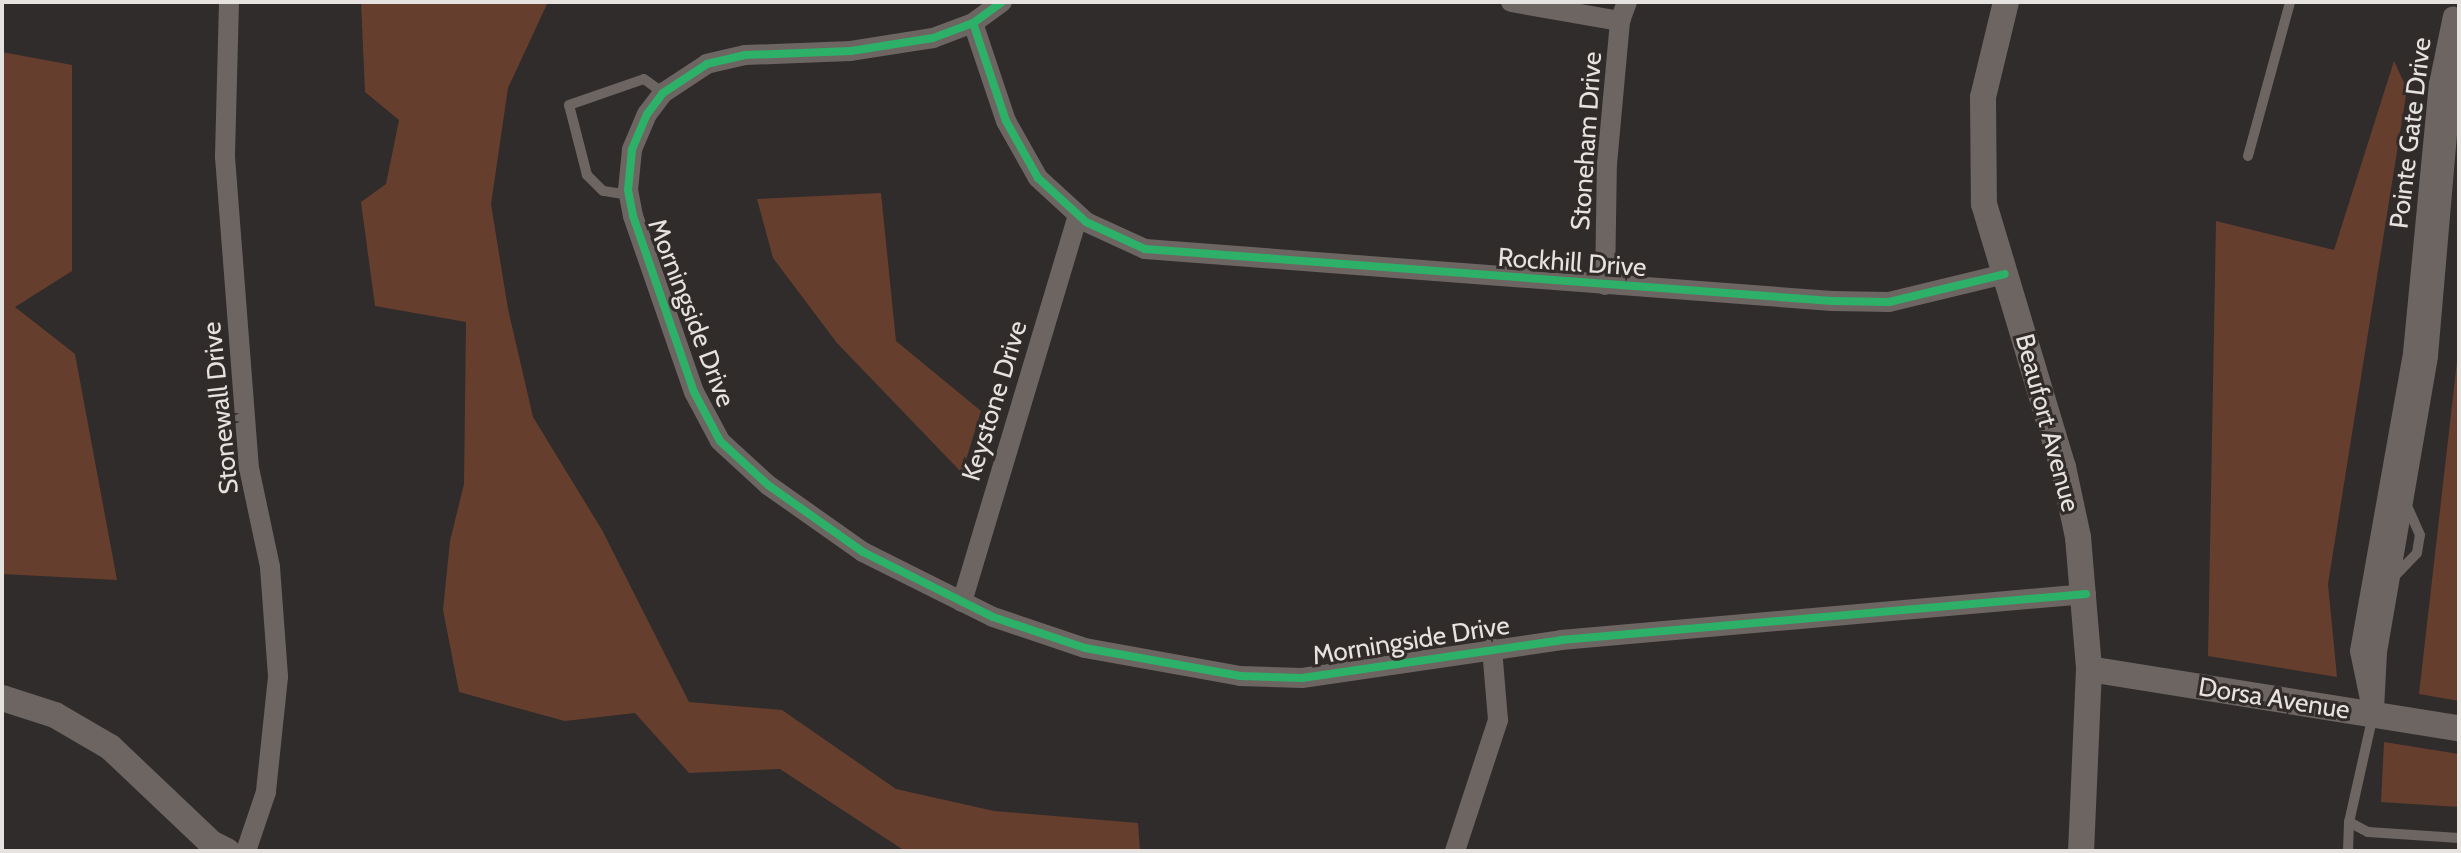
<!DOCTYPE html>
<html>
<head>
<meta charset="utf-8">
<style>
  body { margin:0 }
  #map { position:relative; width:2461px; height:853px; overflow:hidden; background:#2f2c2b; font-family:Cabin,sans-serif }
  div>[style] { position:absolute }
  .green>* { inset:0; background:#663e2e }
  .service>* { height:10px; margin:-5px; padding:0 5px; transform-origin:5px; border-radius:5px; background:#6c6562 }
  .minor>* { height:20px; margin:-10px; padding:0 10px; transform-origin:10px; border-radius:10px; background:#6c6562 }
  .tertiary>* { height:26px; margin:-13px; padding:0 13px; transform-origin:13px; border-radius:13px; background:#6c6562 }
  .cycleway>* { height:8px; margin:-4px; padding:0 4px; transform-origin:4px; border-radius:4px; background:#2db169 }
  span { translate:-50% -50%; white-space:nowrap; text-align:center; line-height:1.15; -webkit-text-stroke:6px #312b29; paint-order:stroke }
  .street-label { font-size:26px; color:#e6e2e0 }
  .frame { position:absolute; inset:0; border:4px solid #e6e2e0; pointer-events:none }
</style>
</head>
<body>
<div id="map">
  <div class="green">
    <i style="clip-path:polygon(361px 2px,548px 2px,508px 88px,491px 204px,508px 309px,533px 417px,602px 530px,689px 702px,782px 710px,896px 789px,994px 811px,1138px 823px,1140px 851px,905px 851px,780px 769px,689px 773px,635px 713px,565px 721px,459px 692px,443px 610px,450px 541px,464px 484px,466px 322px,375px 306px,361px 202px,386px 184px,399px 120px,365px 92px)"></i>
    <i style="clip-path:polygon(2px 52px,72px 65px,72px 271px,15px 307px,75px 354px,117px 580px,2px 574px)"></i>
    <i style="clip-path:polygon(2394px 61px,2407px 89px,2328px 584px,2337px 677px,2208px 656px,2216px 221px,2334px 250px)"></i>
    <i style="clip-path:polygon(881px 193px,896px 341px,981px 411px,962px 473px,837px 343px,773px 258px,757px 199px)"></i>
    <i style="clip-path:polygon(2459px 344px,2459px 701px,2419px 694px)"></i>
    <i style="clip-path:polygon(2384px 742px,2459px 754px,2459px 807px,2381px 802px)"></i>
  </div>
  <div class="service">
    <i style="left:2248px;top:156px;width:160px;rotate:-74.7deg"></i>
    <i style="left:629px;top:195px;width:26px;rotate:-171deg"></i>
    <i style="left:603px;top:191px;width:23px;rotate:-135deg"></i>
    <i style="left:587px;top:175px;width:72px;rotate:-104.4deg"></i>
    <i style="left:569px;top:105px;width:79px;rotate:-19.1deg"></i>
    <i style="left:644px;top:79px;width:24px;rotate:36deg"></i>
    <i style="left:2391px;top:580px;width:37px;rotate:-46deg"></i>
    <i style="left:2417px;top:553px;width:18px;rotate:-81deg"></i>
    <i style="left:2420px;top:535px;width:35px;rotate:-114deg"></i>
    <i style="left:2373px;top:715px;width:110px;rotate:102.6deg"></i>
    <i style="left:2349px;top:822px;width:21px;rotate:28deg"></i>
    <i style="left:2368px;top:832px;width:91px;rotate:3.8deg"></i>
    <i style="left:2348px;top:851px;width:29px;rotate:-88deg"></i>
  </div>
  <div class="minor">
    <i style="left:229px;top:2px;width:155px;rotate:91.5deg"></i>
    <i style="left:225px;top:157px;width:312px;rotate:85.6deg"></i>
    <i style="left:249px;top:468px;width:101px;rotate:78deg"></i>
    <i style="left:270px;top:567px;width:110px;rotate:85.8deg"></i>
    <i style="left:278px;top:677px;width:116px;rotate:96deg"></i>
    <i style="left:266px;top:792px;width:62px;rotate:108.7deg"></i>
    <i style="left:1002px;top:2px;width:36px;rotate:144deg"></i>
    <i style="left:973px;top:23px;width:43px;rotate:159.4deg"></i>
    <i style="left:933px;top:38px;width:83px;rotate:171deg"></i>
    <i style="left:851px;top:51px;width:106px;rotate:177.8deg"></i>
    <i style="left:745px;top:55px;width:39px;rotate:167deg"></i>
    <i style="left:707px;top:64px;width:53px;rotate:146.6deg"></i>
    <i style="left:663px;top:93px;width:26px;rotate:127deg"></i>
    <i style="left:647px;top:114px;width:39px;rotate:113deg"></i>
    <i style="left:632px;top:150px;width:40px;rotate:95.7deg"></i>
    <i style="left:628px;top:190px;width:26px;rotate:79deg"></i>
    <i style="left:633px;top:216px;width:186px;rotate:70.9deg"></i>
    <i style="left:694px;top:392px;width:55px;rotate:62deg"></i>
    <i style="left:720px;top:441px;width:65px;rotate:42.5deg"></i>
    <i style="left:768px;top:485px;width:116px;rotate:35.2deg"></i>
    <i style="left:863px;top:552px;width:145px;rotate:26.6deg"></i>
    <i style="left:993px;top:617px;width:97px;rotate:18.6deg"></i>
    <i style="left:1085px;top:648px;width:158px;rotate:10.2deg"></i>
    <i style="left:1240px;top:676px;width:62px;rotate:1.8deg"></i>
    <i style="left:1302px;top:678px;width:262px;rotate:-8.3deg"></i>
    <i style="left:1561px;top:640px;width:527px;rotate:-5.01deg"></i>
    <i style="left:1511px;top:2px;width:111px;rotate:9.9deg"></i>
    <i style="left:973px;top:23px;width:103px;rotate:71.4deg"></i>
    <i style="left:1006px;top:121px;width:65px;rotate:60.7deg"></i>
    <i style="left:1038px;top:178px;width:65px;rotate:42.5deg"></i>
    <i style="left:1086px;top:222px;width:65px;rotate:24.6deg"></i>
    <i style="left:1145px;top:249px;width:689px;rotate:4.33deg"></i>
    <i style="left:1832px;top:301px;width:57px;rotate:1deg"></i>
    <i style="left:1889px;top:302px;width:119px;rotate:-13.6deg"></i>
    <i style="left:1605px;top:285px;width:121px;rotate:-89.1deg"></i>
    <i style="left:1607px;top:164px;width:144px;rotate:-84.8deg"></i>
    <i style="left:1620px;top:21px;width:20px;rotate:-70deg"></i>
    <i style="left:962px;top:602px;width:403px;rotate:-73.3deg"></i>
    <i style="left:2374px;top:710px;width:58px;rotate:-87deg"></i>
    <i style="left:2377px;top:652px;width:300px;rotate:-80.2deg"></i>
    <i style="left:2428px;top:356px;width:305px;rotate:-85.1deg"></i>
    <i style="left:2373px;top:714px;width:64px;rotate:-101.7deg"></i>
    <i style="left:2360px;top:651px;width:303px;rotate:-79.9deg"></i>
    <i style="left:2413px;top:353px;width:270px;rotate:-84.5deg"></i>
    <i style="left:2439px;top:84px;width:69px;rotate:-78.4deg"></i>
    <i style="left:1455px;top:851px;width:138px;rotate:-71.8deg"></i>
    <i style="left:1498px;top:720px;width:72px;rotate:-94.8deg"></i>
  </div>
  <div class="tertiary">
    <i style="left:2006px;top:2px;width:98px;rotate:103.6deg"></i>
    <i style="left:1983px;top:97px;width:107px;rotate:89.5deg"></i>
    <i style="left:1984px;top:204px;width:275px;rotate:73.3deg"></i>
    <i style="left:2063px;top:467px;width:72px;rotate:77.9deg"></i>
    <i style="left:2078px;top:537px;width:132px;rotate:85.2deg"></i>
    <i style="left:2089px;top:669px;width:182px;rotate:92.5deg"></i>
    <i style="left:2089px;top:669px;width:375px;rotate:9.1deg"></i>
    <i style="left:2px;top:698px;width:56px;rotate:17.8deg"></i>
    <i style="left:55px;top:715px;width:64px;rotate:30.2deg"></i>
    <i style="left:110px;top:747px;width:139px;rotate:43.5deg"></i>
    <i style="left:211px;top:843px;width:18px;rotate:27deg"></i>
  </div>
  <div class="cycleway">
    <i style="left:1002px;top:2px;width:36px;rotate:144deg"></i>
    <i style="left:973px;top:23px;width:43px;rotate:159.4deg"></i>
    <i style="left:933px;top:38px;width:83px;rotate:171deg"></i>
    <i style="left:851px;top:51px;width:106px;rotate:177.8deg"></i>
    <i style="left:745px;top:55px;width:39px;rotate:167deg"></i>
    <i style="left:707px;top:64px;width:53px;rotate:146.6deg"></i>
    <i style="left:663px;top:93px;width:26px;rotate:127deg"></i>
    <i style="left:647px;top:114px;width:39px;rotate:113deg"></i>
    <i style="left:632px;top:150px;width:40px;rotate:95.7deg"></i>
    <i style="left:628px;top:190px;width:26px;rotate:79deg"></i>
    <i style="left:633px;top:216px;width:186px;rotate:70.9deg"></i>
    <i style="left:694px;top:392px;width:55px;rotate:62deg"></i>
    <i style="left:720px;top:441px;width:65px;rotate:42.5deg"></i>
    <i style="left:768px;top:485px;width:116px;rotate:35.2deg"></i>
    <i style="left:863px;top:552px;width:145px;rotate:26.6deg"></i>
    <i style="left:993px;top:617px;width:97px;rotate:18.6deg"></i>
    <i style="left:1085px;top:648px;width:158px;rotate:10.2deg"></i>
    <i style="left:1240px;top:676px;width:62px;rotate:1.8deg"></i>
    <i style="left:1302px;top:678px;width:262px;rotate:-8.3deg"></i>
    <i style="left:1561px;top:640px;width:527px;rotate:-5.01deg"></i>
    <i style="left:973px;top:23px;width:103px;rotate:71.4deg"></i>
    <i style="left:1006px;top:121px;width:65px;rotate:60.7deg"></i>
    <i style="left:1038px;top:178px;width:65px;rotate:42.5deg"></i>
    <i style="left:1086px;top:222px;width:65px;rotate:24.6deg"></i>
    <i style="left:1145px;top:249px;width:689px;rotate:4.33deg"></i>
    <i style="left:1832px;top:301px;width:57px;rotate:1deg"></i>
    <i style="left:1889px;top:302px;width:119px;rotate:-13.6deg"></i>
  </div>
  <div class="street-label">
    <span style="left:2411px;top:133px;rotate:-83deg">Pointe Gate Drive</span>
    <span style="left:1587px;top:141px;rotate:-86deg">Stoneham Drive</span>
    <span style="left:1572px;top:263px;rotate:4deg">Rockhill Drive</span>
    <span style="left:691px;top:313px;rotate:69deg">Morningside Drive</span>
    <span style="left:995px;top:401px;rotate:-73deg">Keystone Drive</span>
    <span style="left:221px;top:408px;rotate:-96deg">Stonewall Drive</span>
    <span style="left:2047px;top:423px;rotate:75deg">Beaufort Avenue</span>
    <span style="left:1411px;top:641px;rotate:-9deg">Morningside Drive</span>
    <span style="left:2274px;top:699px;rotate:9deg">Dorsa Avenue</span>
  </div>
  <div class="frame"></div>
</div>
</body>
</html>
